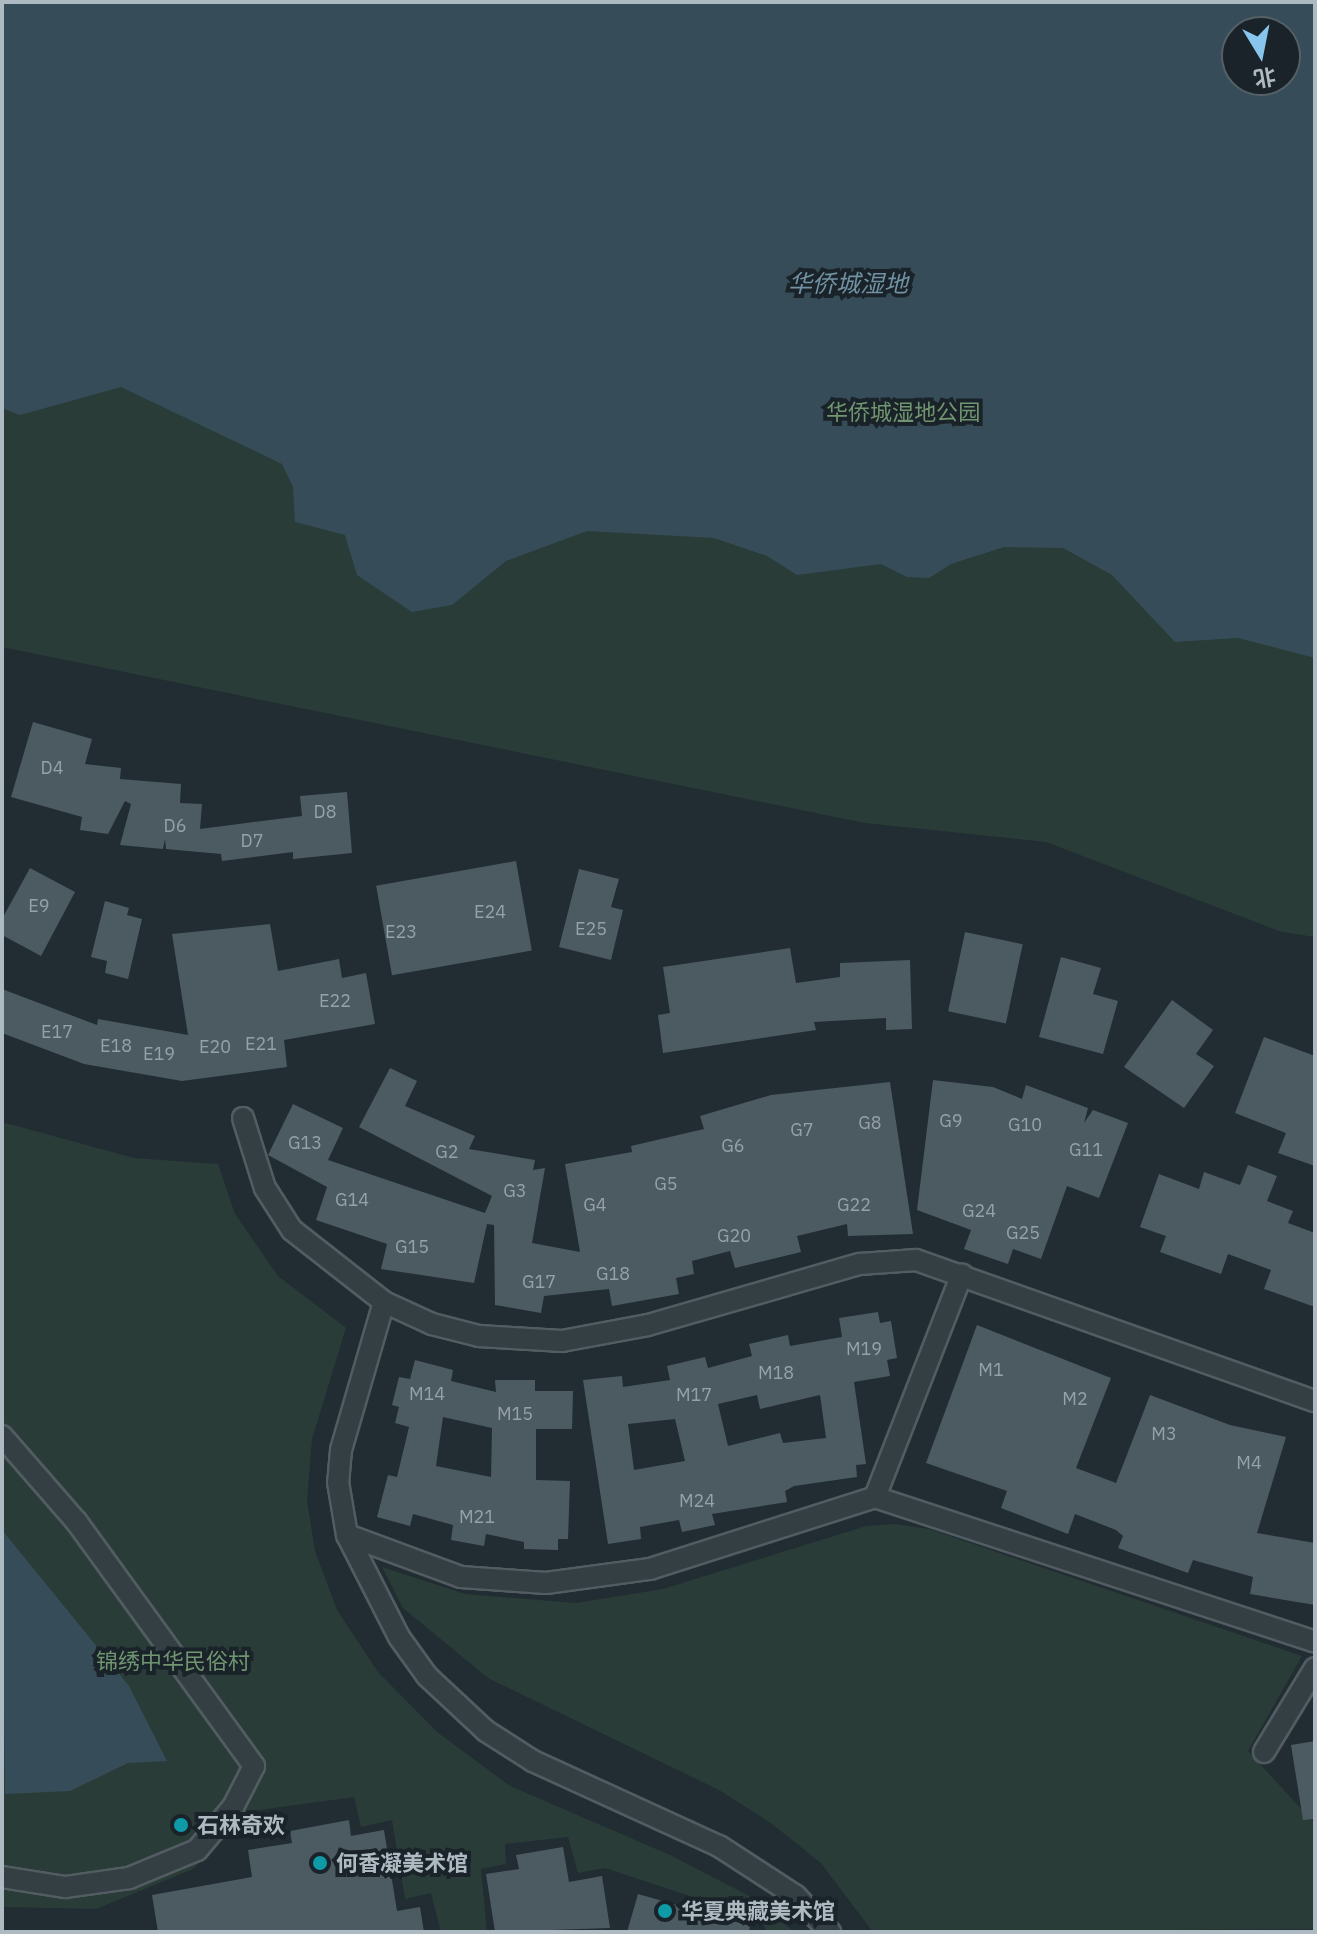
<!DOCTYPE html>
<html>
<head>
<meta charset="utf-8">
<style>
  body { margin:0 }
  #map { position:relative; width:1317px; height:1934px; overflow:hidden; background:#212d33; font-family:"IBM Plex Sans","Noto Sans SC",sans-serif }
  div>[style] { position:absolute }
  .green>* { inset:0; background:#293c37 }
  .water>* { inset:0; background:#364d59 }
  .building>* { inset:0; background:#4c5a62; transform-origin:0 0 }
  .roads { filter:drop-shadow(2px 0 #525c62) drop-shadow(-2px 0 #525c62) drop-shadow(0 2px #525c62) drop-shadow(0 -2px #525c62) }
  .street>* { height:20px; margin:-10px; padding:0 10px; transform-origin:10px; border-radius:10px; background:#343f44 }
  .dots>* { width:22px; height:22px; translate:-50% -50%; box-sizing:border-box; border:4px solid #1a2329; border-radius:50% }
  span { translate:-50% -50%; white-space:nowrap; text-align:center; line-height:1.15; -webkit-text-stroke:8px #1a2329; paint-order:stroke }
  .number-label { font-size:18px; color:#96a2a9 }
  .number-label span { -webkit-text-stroke-width:0 }
  .park-label { font-size:22px; color:#709570 }
  .poi-label { font-size:22px; color:#aebac1; font-weight:700 }
  .left { translate:0 -50%; text-align:left }
  .water-label { font-size:24px; color:#7192a2; font-style:italic }
  .frame { position:absolute; inset:0; border:4px solid #aebac1; pointer-events:none }
  .north { position:absolute; left:1221px; top:16px; width:80px; height:80px; box-sizing:border-box; background:#1a2329; border:2px solid #555f66; border-radius:50%; rotate:170deg; font-size:22px; font-weight:700; line-height:32px; text-align:center; color:#aebac1 }
  .north::after { content:''; display:block; margin:auto; width:28px; height:36px; background:#88c5ec; clip-path:polygon(50% 0,100% 100%,50% 72%,0 100%) }
</style>
</head>
<body>
<div id="map">
  <div class="green">
    <i style="clip-path:polygon(evenodd,2px 2px,1315px 2px,1315px 937px,1282px 932px,1046px 842px,865px 823px,2px 647px,2px 2px,1237px 32px,1285px 32px,1285px 80px,1237px 80px,1237px 32px)"></i>
    <i style="clip-path:polygon(2px 1122px,134px 1158px,218px 1164px,235px 1214px,278px 1276px,346px 1328px,312px 1439px,307px 1501px,315px 1551px,337px 1610px,378px 1672px,437px 1732px,510px 1786px,670px 1855px,757px 1900px,794px 1932px,768px 1932px,759px 1919px,605px 1868px,578px 1873px,568px 1837px,505px 1844px,506px 1864px,481px 1869px,487px 1932px,441px 1932px,431px 1893px,405px 1899px,392px 1820px,361px 1827px,354px 1797px,253px 1811px,193px 1869px,96px 1909px,2px 1907px)"></i>
    <i style="clip-path:polygon(894px 1524px,929px 1529px,1302px 1656px,1248px 1751px,1315px 1824px,1315px 1929px,873px 1932px,821px 1863px,772px 1824px,719px 1790px,488px 1678px,403px 1608px,382px 1567px,465px 1594px,576px 1603px,663px 1589px,866px 1526px)"></i>
  </div>
  <div class="water">
    <i style="clip-path:polygon(evenodd,2px 2px,1315px 2px,1315px 658px,1238px 638px,1175px 642px,1112px 575px,1063px 548px,1004px 547px,951px 564px,929px 578px,907px 577px,881px 564px,797px 575px,767px 556px,714px 538px,587px 531px,506px 561px,452px 605px,412px 612px,357px 575px,345px 535px,295px 522px,293px 487px,282px 464px,121px 387px,20px 415px,2px 408px,2px 2px,1237px 32px,1285px 32px,1285px 80px,1237px 80px,1237px 32px)"></i>
    <i style="clip-path:polygon(2px 1530px,129px 1686px,167px 1761px,128px 1763px,70px 1791px,5px 1794px)"></i>
  </div>
  <div class="building">
    <i style="clip-path:polygon(33px 722px,92px 739px,85px 764px,121px 768px,120px 779px,181px 784px,180px 803px,202px 804px,200px 829px,302px 816px,300px 796px,347px 792px,352px 853px,293px 859px,293px 852px,222px 861px,221px 854px,166px 849px,165px 839px,163px 849px,120px 845px,131px 804px,125px 801px,108px 834px,80px 830px,82px 817px,11px 797px)"></i>
    <i style="left:516px;top:861px;width:91px;height:142px;rotate:80deg"></i>
    <i style="clip-path:polygon(30px 868px,75px 892px,41px 956px,2px 935px,2px 919px)"></i>
    <i style="clip-path:polygon(579px 869px,619px 879px,611px 907px,623px 910px,611px 960px,559px 947px)"></i>
    <i style="clip-path:polygon(105px 901px,129px 908px,127px 915px,142px 919px,128px 979px,105px 973px,107px 961px,91px 957px)"></i>
    <i style="clip-path:polygon(270px 924px,278px 971px,339px 959px,342px 978px,366px 973px,375px 1024px,284px 1040px,287px 1067px,182px 1081px,84px 1064px,2px 1033px,2px 989px,97px 1025px,98px 1019px,188px 1035px,172px 934px)"></i>
    <i style="left:965px;top:932px;width:59px;height:81px;rotate:12deg"></i>
    <i style="clip-path:polygon(790px 948px,796px 983px,840px 977px,840px 963px,910px 960px,912px 1029px,886px 1030px,886px 1018px,814px 1022px,816px 1030px,663px 1053px,658px 1015px,670px 1013px,663px 967px)"></i>
    <i style="clip-path:polygon(1061px 957px,1101px 968px,1093px 994px,1118px 1001px,1103px 1054px,1039px 1037px)"></i>
    <i style="clip-path:polygon(1172px 1000px,1213px 1030px,1196px 1054px,1214px 1066px,1184px 1108px,1124px 1067px)"></i>
    <i style="clip-path:polygon(1264px 1037px,1315px 1056px,1315px 1166px,1278px 1153px,1286px 1133px,1235px 1113px)"></i>
    <i style="clip-path:polygon(390px 1068px,417px 1081px,405px 1106px,475px 1136px,469px 1149px,535px 1160px,533px 1170px,545px 1168px,532px 1243px,580px 1252px,565px 1164px,632px 1152px,631px 1146px,704px 1129px,700px 1116px,771px 1095px,890px 1082px,913px 1234px,848px 1236px,847px 1224px,797px 1236px,801px 1252px,735px 1268px,730px 1251px,692px 1261px,694px 1274px,676px 1278px,679px 1294px,612px 1306px,609px 1289px,544px 1296px,541px 1313px,495px 1305px,494px 1225px,487px 1224px,474px 1283px,381px 1269px,387px 1244px,316px 1220px,327px 1187px,268px 1155px,293px 1104px,343px 1128px,328px 1160px,485px 1213px,492px 1196px,359px 1127px)"></i>
    <i style="clip-path:polygon(933px 1080px,993px 1087px,1022px 1099px,1026px 1085px,1088px 1108px,1084px 1123px,1093px 1110px,1128px 1123px,1099px 1198px,1067px 1186px,1041px 1259px,1013px 1249px,1008px 1264px,964px 1249px,971px 1230px,917px 1210px)"></i>
    <i style="clip-path:polygon(1248px 1165px,1277px 1176px,1267px 1201px,1293px 1211px,1288px 1223px,1315px 1233px,1315px 1307px,1264px 1289px,1271px 1270px,1228px 1254px,1221px 1274px,1160px 1252px,1166px 1236px,1140px 1227px,1159px 1174px,1199px 1189px,1204px 1172px,1240px 1185px)"></i>
    <i style="clip-path:polygon(evenodd,878px 1312px,880px 1323px,891px 1321px,897px 1358px,887px 1360px,890px 1376px,854px 1382px,866px 1464px,856px 1465px,857px 1477px,794px 1486px,785px 1491px,787px 1502px,712px 1514px,715px 1525px,682px 1532px,679px 1520px,640px 1527px,641px 1539px,608px 1544px,583px 1380px,622px 1376px,623px 1387px,670px 1380px,667px 1366px,705px 1357px,708px 1368px,752px 1356px,749px 1344px,788px 1335px,790px 1346px,842px 1337px,839px 1318px,878px 1312px,757px 1395px,760px 1409px,820px 1395px,826px 1438px,783px 1443px,780px 1433px,728px 1446px,718px 1404px,757px 1395px,878px 1312px,675px 1419px,685px 1461px,634px 1470px,628px 1424px,675px 1419px)"></i>
    <i style="clip-path:polygon(977px 1325px,1111px 1378px,1076px 1468px,1116px 1483px,1150px 1395px,1230px 1425px,1286px 1437px,1257px 1533px,1315px 1543px,1315px 1605px,1250px 1594px,1253px 1577px,1193px 1560px,1188px 1573px,1118px 1548px,1123px 1536px,1116px 1530px,1075px 1514px,1068px 1534px,1001px 1508px,1007px 1491px,926px 1463px)"></i>
    <i style="clip-path:polygon(evenodd,415px 1360px,453px 1370px,451px 1381px,496px 1392px,495px 1380px,535px 1380px,535px 1391px,573px 1391px,572px 1429px,536px 1429px,536px 1480px,570px 1481px,568px 1539px,558px 1539px,558px 1550px,524px 1549px,524px 1542px,486px 1534px,484px 1546px,451px 1540px,453px 1525px,413px 1514px,410px 1526px,377px 1517px,388px 1475px,397px 1477px,409px 1427px,395px 1423px,399px 1407px,392px 1405px,399px 1377px,410px 1379px,415px 1360px,443px 1417px,492px 1428px,491px 1477px,436px 1466px,443px 1417px)"></i>
    <i style="clip-path:polygon(1315px 1741px,1315px 1819px,1303px 1820px,1291px 1745px)"></i>
    <i style="clip-path:polygon(349px 1820px,351px 1836px,384px 1830px,397px 1911px,420px 1907px,424px 1932px,158px 1932px,152px 1895px,252px 1877px,248px 1850px,292px 1843px,290px 1831px)"></i>
    <i style="clip-path:polygon(563px 1847px,569px 1882px,602px 1876px,610px 1928px,495px 1932px,486px 1874px,519px 1869px,516px 1855px)"></i>
    <i style="clip-path:polygon(638px 1894px,750px 1926px,749px 1932px,627px 1932px)"></i>
  </div>
  <div class="roads">
    <div class="street">
      <i style="left:243px;top:1118px;width:73px;rotate:72.6deg"></i>
      <i style="left:265px;top:1188px;width:50px;rotate:57.3deg"></i>
      <i style="left:292px;top:1230px;width:117px;rotate:38deg"></i>
      <i style="left:384px;top:1302px;width:53px;rotate:24.6deg"></i>
      <i style="left:432px;top:1324px;width:49px;rotate:14.3deg"></i>
      <i style="left:479px;top:1336px;width:83px;rotate:3.4deg"></i>
      <i style="left:562px;top:1341px;width:87px;rotate:-10.5deg"></i>
      <i style="left:648px;top:1325px;width:221px;rotate:-16.1deg"></i>
      <i style="left:860px;top:1264px;width:56px;rotate:-4.1deg"></i>
      <i style="left:916px;top:1260px;width:423px;rotate:19.5deg"></i>
      <i style="left:384px;top:1302px;width:154px;rotate:106.2deg"></i>
      <i style="left:341px;top:1450px;width:32px;rotate:95deg"></i>
      <i style="left:338px;top:1482px;width:54px;rotate:80.4deg"></i>
      <i style="left:347px;top:1535px;width:114px;rotate:63deg"></i>
      <i style="left:399px;top:1637px;width:48px;rotate:54.3deg"></i>
      <i style="left:427px;top:1676px;width:81px;rotate:43deg"></i>
      <i style="left:486px;top:1731px;width:56px;rotate:32.6deg"></i>
      <i style="left:533px;top:1761px;width:205px;rotate:24.6deg"></i>
      <i style="left:719px;top:1846px;width:92px;rotate:33deg"></i>
      <i style="left:796px;top:1896px;width:50px;rotate:46.6deg"></i>
      <i style="left:2px;top:1436px;width:113px;rotate:49deg"></i>
      <i style="left:76px;top:1521px;width:303px;rotate:54deg"></i>
      <i style="left:254px;top:1766px;width:46px;rotate:117.1deg"></i>
      <i style="left:233px;top:1807px;width:56px;rotate:129.9deg"></i>
      <i style="left:197px;top:1850px;width:74px;rotate:157.6deg"></i>
      <i style="left:129px;top:1878px;width:65px;rotate:172deg"></i>
      <i style="left:65px;top:1887px;width:64px;rotate:-171deg"></i>
      <i style="left:875px;top:1497px;width:239px;rotate:-68.7deg"></i>
      <i style="left:347px;top:1535px;width:121px;rotate:20.2deg"></i>
      <i style="left:461px;top:1577px;width:85px;rotate:4deg"></i>
      <i style="left:546px;top:1583px;width:105px;rotate:-7.7deg"></i>
      <i style="left:650px;top:1569px;width:236px;rotate:-17.7deg"></i>
      <i style="left:875px;top:1497px;width:463px;rotate:18.2deg"></i>
      <i style="left:1264px;top:1752px;width:98px;rotate:-58.7deg"></i>
    </div>
  </div>
  <div class="dots">
    <i style="left:181px;top:1825px;background:#0f9aa8"></i>
    <i style="left:320px;top:1863px;background:#0f9aa8"></i>
    <i style="left:665px;top:1911px;background:#0f9aa8"></i>
  </div>
  <div class="number-label">
    <span style="left:52px;top:768px">D4</span>
    <span style="left:325px;top:812px">D8</span>
    <span style="left:175px;top:826px">D6</span>
    <span style="left:252px;top:841px">D7</span>
    <span style="left:39px;top:906px">E9</span>
    <span style="left:490px;top:912px">E24</span>
    <span style="left:591px;top:929px">E25</span>
    <span style="left:401px;top:932px">E23</span>
    <span style="left:335px;top:1001px">E22</span>
    <span style="left:57px;top:1032px">E17</span>
    <span style="left:261px;top:1044px">E21</span>
    <span style="left:116px;top:1046px">E18</span>
    <span style="left:215px;top:1047px">E20</span>
    <span style="left:159px;top:1054px">E19</span>
    <span style="left:951px;top:1121px">G9</span>
    <span style="left:870px;top:1123px">G8</span>
    <span style="left:1025px;top:1125px">G10</span>
    <span style="left:802px;top:1130px">G7</span>
    <span style="left:305px;top:1143px">G13</span>
    <span style="left:733px;top:1146px">G6</span>
    <span style="left:1086px;top:1150px">G11</span>
    <span style="left:447px;top:1152px">G2</span>
    <span style="left:666px;top:1184px">G5</span>
    <span style="left:515px;top:1191px">G3</span>
    <span style="left:352px;top:1200px">G14</span>
    <span style="left:595px;top:1205px">G4</span>
    <span style="left:854px;top:1205px">G22</span>
    <span style="left:979px;top:1211px">G24</span>
    <span style="left:1023px;top:1233px">G25</span>
    <span style="left:734px;top:1236px">G20</span>
    <span style="left:412px;top:1247px">G15</span>
    <span style="left:613px;top:1274px">G18</span>
    <span style="left:539px;top:1282px">G17</span>
    <span style="left:864px;top:1349px">M19</span>
    <span style="left:991px;top:1370px">M1</span>
    <span style="left:776px;top:1373px">M18</span>
    <span style="left:427px;top:1394px">M14</span>
    <span style="left:694px;top:1395px">M17</span>
    <span style="left:1075px;top:1399px">M2</span>
    <span style="left:515px;top:1414px">M15</span>
    <span style="left:1164px;top:1434px">M3</span>
    <span style="left:1249px;top:1463px">M4</span>
    <span style="left:697px;top:1501px">M24</span>
    <span style="left:477px;top:1517px">M21</span>
  </div>
  <div class="park-label">
    <span style="left:903px;top:412px">华侨城湿地公园</span>
    <span style="left:173px;top:1661px">锦绣中华民俗村</span>
  </div>
  <div class="poi-label">
    <span class="left" style="left:197px;top:1825px">石林奇欢</span>
    <span class="left" style="left:336px;top:1863px">何香凝美术馆</span>
    <span class="left" style="left:681px;top:1911px">华夏典藏美术馆</span>
  </div>
  <div class="water-label">
    <span style="left:848px;top:284px">华侨城湿地</span>
  </div>
  <div class="frame"></div>
  <div class="north">北</div>
</div>
</body>
</html>
